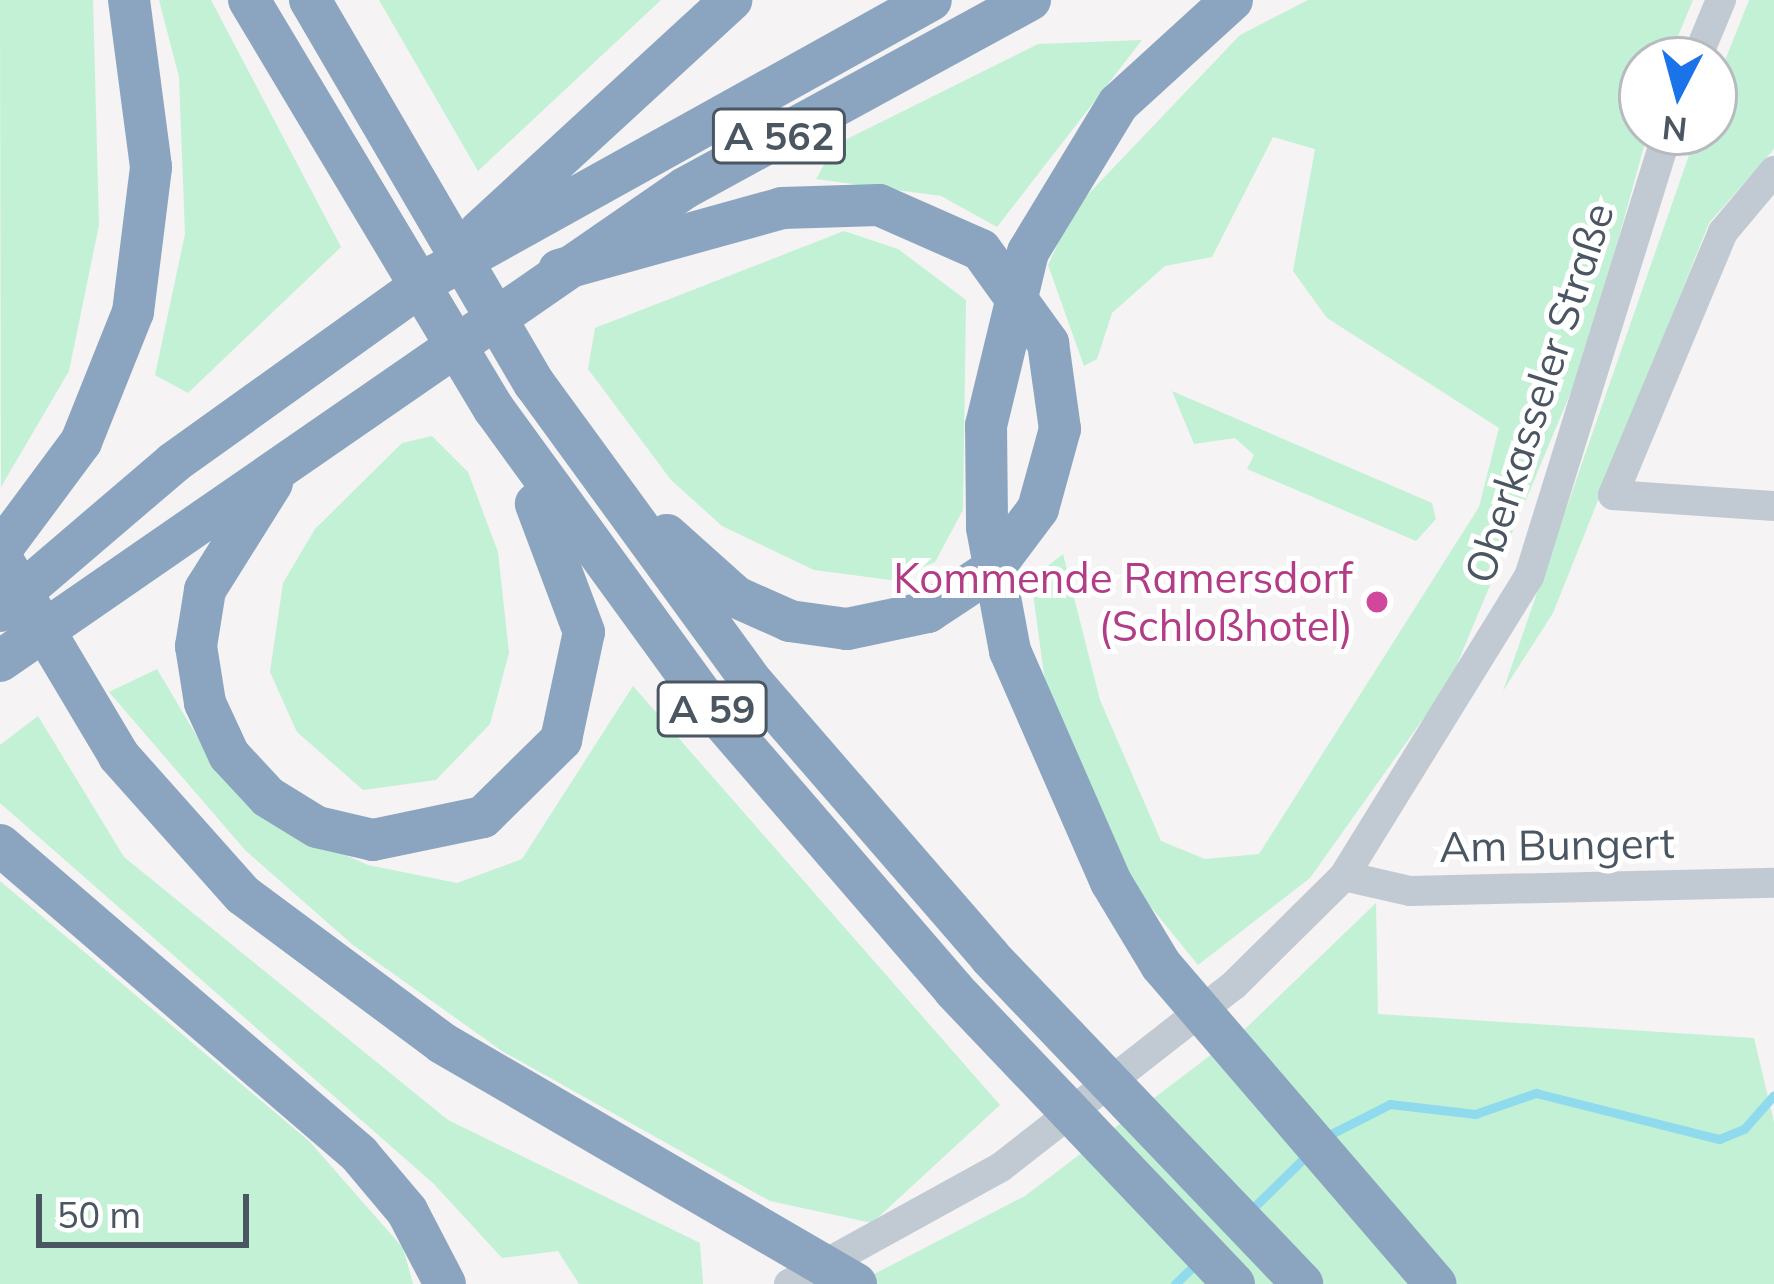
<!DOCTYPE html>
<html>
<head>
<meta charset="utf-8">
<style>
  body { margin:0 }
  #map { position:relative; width:1774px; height:1284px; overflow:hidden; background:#f5f3f3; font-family:Mulish,sans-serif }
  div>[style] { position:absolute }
  .green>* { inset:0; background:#c3f1d5 }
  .stream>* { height:9px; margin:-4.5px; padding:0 4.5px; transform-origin:4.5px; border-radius:4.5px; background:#90daee }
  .minor>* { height:30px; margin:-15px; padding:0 15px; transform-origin:15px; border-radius:15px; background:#c1cad2 }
  .highway>* { height:42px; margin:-21px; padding:0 21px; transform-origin:21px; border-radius:21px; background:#8ba5c1 }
  .dots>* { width:33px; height:33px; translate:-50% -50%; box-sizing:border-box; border:6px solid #fff; border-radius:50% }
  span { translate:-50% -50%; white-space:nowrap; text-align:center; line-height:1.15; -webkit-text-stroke:10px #fff; paint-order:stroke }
  .shield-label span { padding:3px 9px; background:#fff; border:3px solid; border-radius:9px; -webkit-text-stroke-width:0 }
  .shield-label { font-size:39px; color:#4a5661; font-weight:700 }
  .street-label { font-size:42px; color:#4a5661 }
  .hotel-label { font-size:42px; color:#b23c85 }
  .right { translate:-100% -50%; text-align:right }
  .north { position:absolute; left:1618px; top:36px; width:120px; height:120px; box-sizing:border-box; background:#fff; border:3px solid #b7bbc0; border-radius:50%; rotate:186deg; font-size:33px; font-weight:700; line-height:48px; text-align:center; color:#4a5661 }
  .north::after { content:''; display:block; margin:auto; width:42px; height:54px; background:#1a73e8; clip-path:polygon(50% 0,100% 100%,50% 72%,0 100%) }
  .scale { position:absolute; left:36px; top:1194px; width:213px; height:54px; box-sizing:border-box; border:6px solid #4a5661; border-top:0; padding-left:15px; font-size:36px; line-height:42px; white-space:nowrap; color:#4a5661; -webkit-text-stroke:9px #fff; paint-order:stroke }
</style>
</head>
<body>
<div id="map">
  <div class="green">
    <i style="clip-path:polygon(0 0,93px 0,99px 225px,69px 371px,1px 487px)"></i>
    <i style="clip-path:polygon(159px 0,211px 0,341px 247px,188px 393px,155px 375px,185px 234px,179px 77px)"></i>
    <i style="clip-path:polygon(379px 0,661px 0,478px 171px)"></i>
    <i style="clip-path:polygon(1308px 0,1693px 0,1668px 60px,1642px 60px,1648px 132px,1586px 356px,1450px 681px,1310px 878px,1198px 965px,1138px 891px,1047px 696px,1031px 579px,1063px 554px,1100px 700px,1161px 841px,1205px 859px,1259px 854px,1479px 507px,1499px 428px,1327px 318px,1293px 271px,1315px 149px,1273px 137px,1212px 257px,1165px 266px,1112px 313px,1097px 359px,1084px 366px,1048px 265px,1074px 209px,1240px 35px)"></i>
    <i style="clip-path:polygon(1749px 0,1774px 0,1774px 149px,1709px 223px,1553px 613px,1503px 691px,1697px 132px,1714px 132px,1714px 88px)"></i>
    <i style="clip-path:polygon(1142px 40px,997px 227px,941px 196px,816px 179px,835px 145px,1038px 44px)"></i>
    <i style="clip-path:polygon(844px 231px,898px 249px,966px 300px,963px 510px,935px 562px,891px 580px,814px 570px,722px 526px,671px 480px,588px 369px,595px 328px)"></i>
    <i style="clip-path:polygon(1172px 391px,1432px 503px,1436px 519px,1416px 541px,1247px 469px,1254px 455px,1235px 438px,1194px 444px)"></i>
    <i style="clip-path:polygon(432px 436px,468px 472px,498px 552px,509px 653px,490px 724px,436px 780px,363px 790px,297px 732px,270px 672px,283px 583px,315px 529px,402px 443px)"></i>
    <i style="clip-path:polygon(157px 669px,218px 772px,291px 831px,368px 865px,457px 883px,522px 859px,633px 686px,1000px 1105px,872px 1223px,770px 1201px,502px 1051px,353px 945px,245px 850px,109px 692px)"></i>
    <i style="clip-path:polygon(38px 716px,124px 857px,448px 1120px,700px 1243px,703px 1284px,579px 1284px,558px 1251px,502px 1258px,434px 1184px,0 803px,0 745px)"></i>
    <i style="clip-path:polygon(0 881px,310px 1142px,403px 1248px,413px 1284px,0 1284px)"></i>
    <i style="clip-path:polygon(1376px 903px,1378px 1014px,1754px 1038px,1774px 1122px,1774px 1284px,855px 1284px,1025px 1196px,1245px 1029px)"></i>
  </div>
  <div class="stream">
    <i style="left:1325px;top:1137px;width:73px;rotate:-26.9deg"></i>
    <i style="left:1390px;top:1104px;width:86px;rotate:6.7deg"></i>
    <i style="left:1475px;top:1114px;width:65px;rotate:-19deg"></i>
    <i style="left:1536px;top:1093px;width:189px;rotate:14.1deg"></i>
    <i style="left:1719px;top:1139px;width:27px;rotate:-22deg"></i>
    <i style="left:1744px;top:1129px;width:45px;rotate:-48.6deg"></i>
    <i style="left:1248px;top:1213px;width:86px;rotate:-44.5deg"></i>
    <i style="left:1175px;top:1284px;width:30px;rotate:-44deg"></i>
  </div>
  <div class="minor">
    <i style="left:1696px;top:60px;width:65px;rotate:-67.4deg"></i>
    <i style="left:1774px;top:171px;width:80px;rotate:129.9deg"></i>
    <i style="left:1723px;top:232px;width:285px;rotate:112.7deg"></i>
    <i style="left:1613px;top:495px;width:161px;rotate:3.9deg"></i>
    <i style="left:1344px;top:876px;width:68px;rotate:12.8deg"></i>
    <i style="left:1410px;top:891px;width:364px;rotate:-1.3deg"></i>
    <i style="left:789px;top:1284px;width:242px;rotate:-28.9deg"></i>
    <i style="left:1001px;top:1167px;width:296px;rotate:-38deg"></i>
    <i style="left:1234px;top:985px;width:155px;rotate:-44.7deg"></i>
    <i style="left:1344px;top:876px;width:352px;rotate:-58.3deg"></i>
    <i style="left:1529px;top:577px;width:466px;rotate:-72.7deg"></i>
  </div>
  <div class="highway">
    <i style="left:249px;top:0;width:477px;rotate:59.1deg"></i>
    <i style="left:494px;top:409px;width:369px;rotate:54deg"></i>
    <i style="left:711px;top:708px;width:372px;rotate:49.2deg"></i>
    <i style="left:954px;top:990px;width:406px;rotate:46.4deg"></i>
    <i style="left:310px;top:0;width:444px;rotate:59.7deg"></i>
    <i style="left:534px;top:383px;width:371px;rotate:53.9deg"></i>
    <i style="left:753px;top:683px;width:362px;rotate:49.1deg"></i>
    <i style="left:990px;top:957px;width:452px;rotate:46.3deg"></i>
    <i style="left:1232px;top:0;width:154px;rotate:137.6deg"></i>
    <i style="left:1118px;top:104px;width:173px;rotate:121.3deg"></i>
    <i style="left:1028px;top:252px;width:178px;rotate:103.6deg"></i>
    <i style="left:986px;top:425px;width:103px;rotate:89.4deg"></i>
    <i style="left:987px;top:528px;width:125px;rotate:79.4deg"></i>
    <i style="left:1010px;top:651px;width:252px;rotate:66.4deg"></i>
    <i style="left:1111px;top:882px;width:97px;rotate:58.9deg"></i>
    <i style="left:1161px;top:965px;width:421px;rotate:49.3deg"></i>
    <i style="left:479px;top:232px;width:343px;rotate:-42.6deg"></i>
    <i style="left:559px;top:270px;width:231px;rotate:-15.5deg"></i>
    <i style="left:782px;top:208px;width:97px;rotate:-1.8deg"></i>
    <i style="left:879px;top:205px;width:111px;rotate:23.8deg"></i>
    <i style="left:981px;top:250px;width:115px;rotate:54.2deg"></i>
    <i style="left:1048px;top:343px;width:87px;rotate:82.1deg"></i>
    <i style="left:1060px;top:429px;width:83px;rotate:105.4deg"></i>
    <i style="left:1038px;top:509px;width:75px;rotate:126.9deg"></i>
    <i style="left:993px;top:569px;width:78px;rotate:146.5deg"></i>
    <i style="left:928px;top:612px;width:83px;rotate:168.1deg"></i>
    <i style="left:847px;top:629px;width:58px;rotate:-172deg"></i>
    <i style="left:790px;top:621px;width:59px;rotate:-156deg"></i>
    <i style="left:736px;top:597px;width:93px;rotate:-138.1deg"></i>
    <i style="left:272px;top:483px;width:126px;rotate:122.1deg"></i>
    <i style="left:205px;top:590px;width:57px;rotate:99.1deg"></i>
    <i style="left:196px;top:646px;width:58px;rotate:81deg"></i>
    <i style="left:205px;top:703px;width:57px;rotate:65.2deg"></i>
    <i style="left:229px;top:755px;width:57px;rotate:47.1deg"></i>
    <i style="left:268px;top:797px;width:57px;rotate:31.5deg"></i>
    <i style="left:317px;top:827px;width:57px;rotate:13.1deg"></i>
    <i style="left:373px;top:840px;width:112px;rotate:-11.8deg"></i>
    <i style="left:483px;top:817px;width:110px;rotate:-44.6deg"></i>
    <i style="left:561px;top:740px;width:110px;rotate:-78deg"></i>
    <i style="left:584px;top:632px;width:137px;rotate:-110.6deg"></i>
    <i style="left:0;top:551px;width:136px;rotate:-53.4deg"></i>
    <i style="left:81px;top:442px;width:140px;rotate:-68.2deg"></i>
    <i style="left:133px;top:312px;width:146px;rotate:-82.9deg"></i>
    <i style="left:151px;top:167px;width:168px;rotate:-97.5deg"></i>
    <i style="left:0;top:556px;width:233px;rotate:59.2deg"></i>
    <i style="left:119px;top:756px;width:186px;rotate:48.3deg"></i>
    <i style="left:243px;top:895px;width:248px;rotate:36.6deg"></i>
    <i style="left:442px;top:1043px;width:479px;rotate:30.2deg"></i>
    <i style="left:0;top:611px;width:228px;rotate:-40.5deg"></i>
    <i style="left:173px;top:463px;width:323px;rotate:-35.6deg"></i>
    <i style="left:436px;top:275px;width:566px;rotate:-29.05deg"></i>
    <i style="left:0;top:661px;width:832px;rotate:-34.63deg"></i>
    <i style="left:685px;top:188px;width:393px;rotate:-28.6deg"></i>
    <i style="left:0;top:845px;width:474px;rotate:40.7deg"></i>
    <i style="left:359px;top:1154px;width:75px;rotate:49.9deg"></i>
    <i style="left:407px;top:1211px;width:82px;rotate:62.5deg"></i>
  </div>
  <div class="dots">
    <i style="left:1377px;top:602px;background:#d1479c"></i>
  </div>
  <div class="shield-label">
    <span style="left:779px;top:136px">A 562</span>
    <span style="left:712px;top:709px">A 59</span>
  </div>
  <div class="street-label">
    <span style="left:1539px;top:393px;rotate:-72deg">Oberkasseler Straße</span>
    <span style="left:1557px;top:845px;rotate:-1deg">Am Bungert</span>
  </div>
  <div class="hotel-label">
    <span class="right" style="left:1353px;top:602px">Kommende Ramersdorf<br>(Schloßhotel)</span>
  </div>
  <div class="north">N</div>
  <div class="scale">50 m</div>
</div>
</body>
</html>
